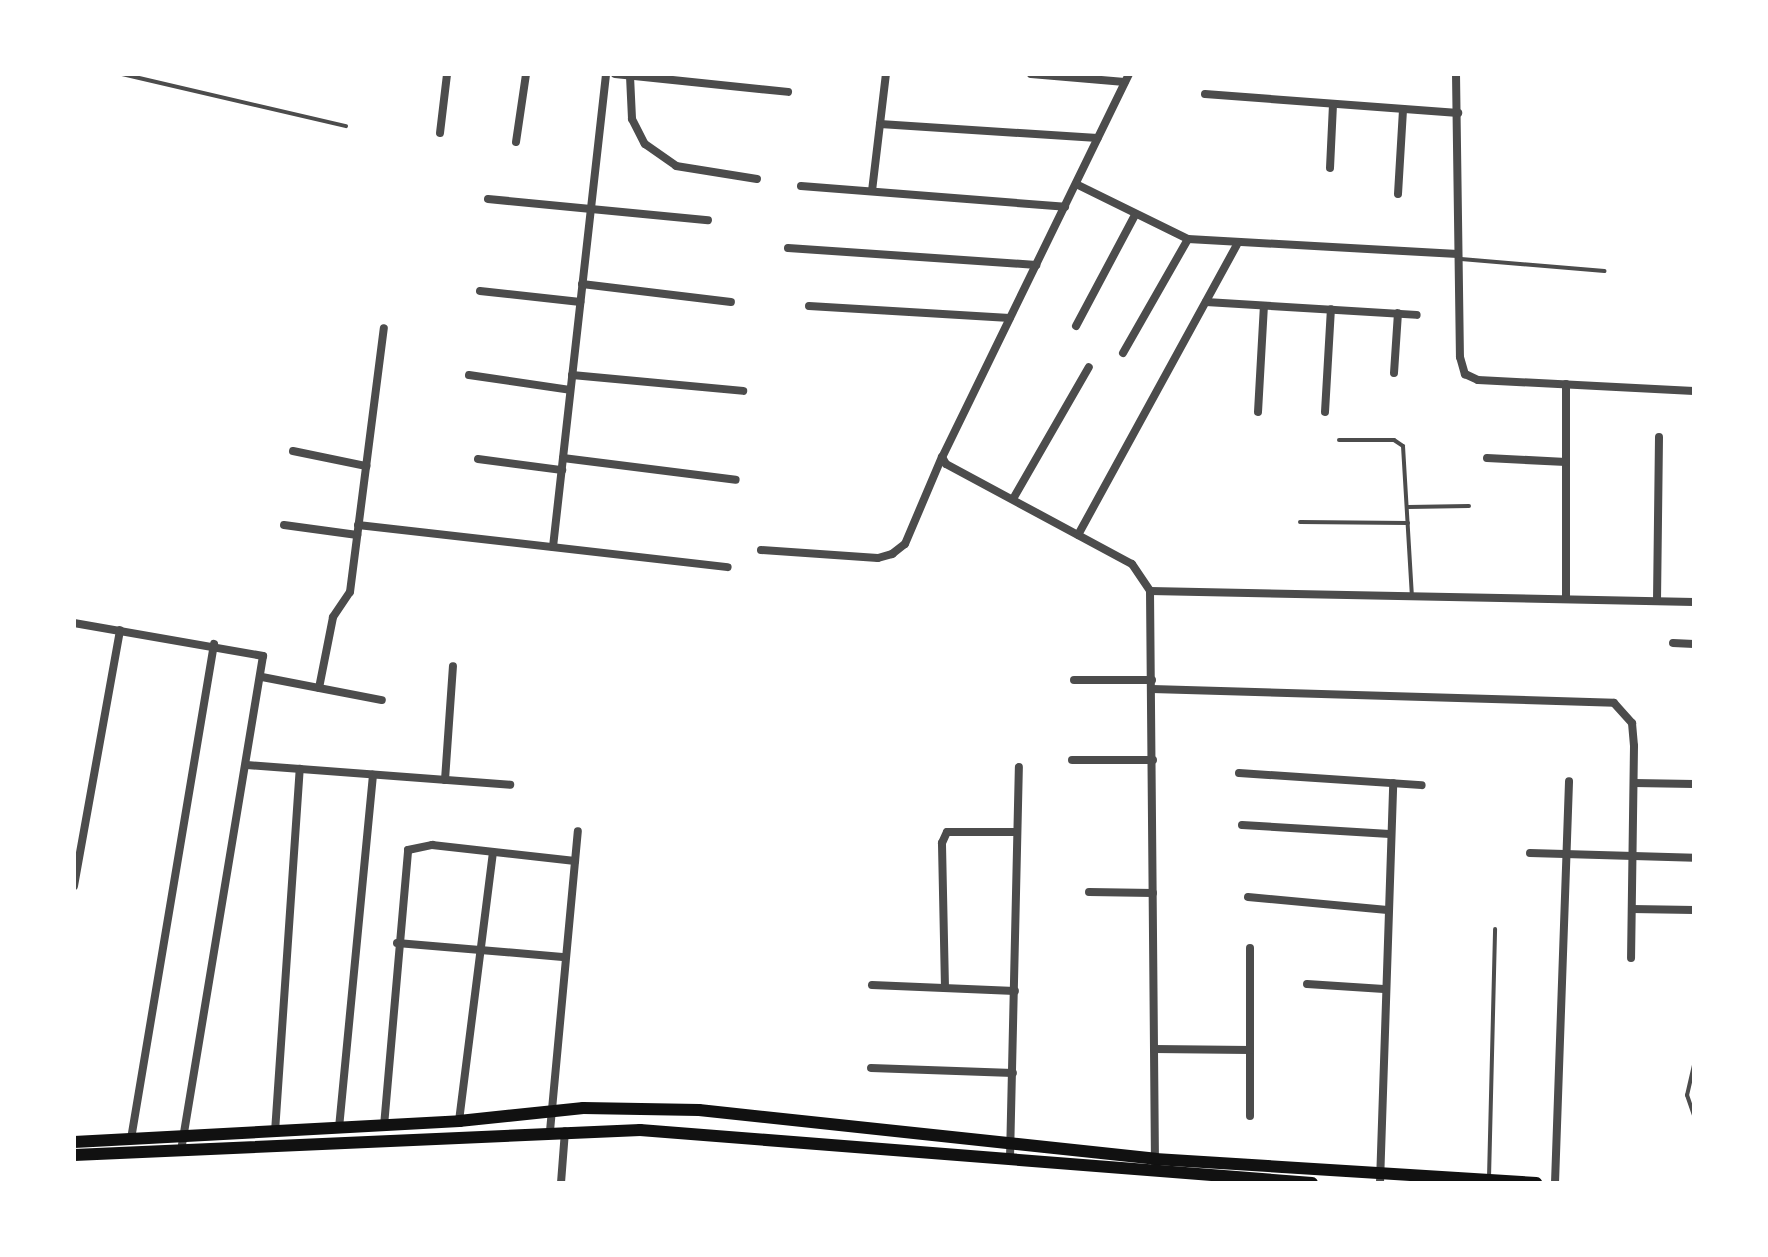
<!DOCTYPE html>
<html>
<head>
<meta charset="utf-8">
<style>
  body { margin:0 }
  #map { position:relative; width:1768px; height:1257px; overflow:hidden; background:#fff; font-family:"Golos Text",sans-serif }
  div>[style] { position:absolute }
  .service>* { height:4px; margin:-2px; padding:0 2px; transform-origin:2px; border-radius:2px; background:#4c4c4c }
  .minor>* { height:8px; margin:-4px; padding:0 4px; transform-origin:4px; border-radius:4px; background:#4c4c4c }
  .secondary>* { height:12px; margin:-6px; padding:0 6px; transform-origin:6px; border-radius:6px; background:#111 }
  span { translate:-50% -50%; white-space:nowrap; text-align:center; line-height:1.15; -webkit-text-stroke:6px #fff; paint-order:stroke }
  .frame { position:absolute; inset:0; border:76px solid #fff; pointer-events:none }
</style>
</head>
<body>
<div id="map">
  <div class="service">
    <i style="left:122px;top:74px;width:230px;rotate:13.1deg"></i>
    <i style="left:1461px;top:259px;width:144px;rotate:4.8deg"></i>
    <i style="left:1339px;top:440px;width:55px"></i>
    <i style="left:1394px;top:440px;width:11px;rotate:34deg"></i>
    <i style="left:1403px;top:446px;width:150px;rotate:86.6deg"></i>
    <i style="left:1408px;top:507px;width:61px;rotate:-0.9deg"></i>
    <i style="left:1300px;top:522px;width:108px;rotate:0.5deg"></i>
    <i style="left:1694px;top:1065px;width:31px;rotate:103deg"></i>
    <i style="left:1687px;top:1095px;width:21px;rotate:71deg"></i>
    <i style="left:1489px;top:1178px;width:249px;rotate:-88.6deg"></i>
  </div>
  <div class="minor">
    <i style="left:615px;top:74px;width:174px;rotate:5.9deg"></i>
    <i style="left:1031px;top:74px;width:94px;rotate:4.9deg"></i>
    <i style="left:1129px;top:74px;width:426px;rotate:116deg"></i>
    <i style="left:942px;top:457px;width:8px;rotate:60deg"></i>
    <i style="left:946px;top:464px;width:211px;rotate:28.3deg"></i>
    <i style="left:1132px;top:564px;width:32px;rotate:56deg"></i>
    <i style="left:1150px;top:591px;width:573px;rotate:89.5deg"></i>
    <i style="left:1456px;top:74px;width:283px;rotate:89.2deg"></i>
    <i style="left:1460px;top:357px;width:18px;rotate:74deg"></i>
    <i style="left:1465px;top:374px;width:14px;rotate:25deg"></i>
    <i style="left:1478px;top:380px;width:216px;rotate:2.9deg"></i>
    <i style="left:630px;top:76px;width:43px;rotate:87.3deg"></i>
    <i style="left:632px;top:119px;width:28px;rotate:63deg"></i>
    <i style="left:645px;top:144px;width:38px;rotate:35deg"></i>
    <i style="left:676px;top:166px;width:82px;rotate:9.1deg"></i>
    <i style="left:1205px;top:94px;width:254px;rotate:4.3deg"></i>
    <i style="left:880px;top:124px;width:218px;rotate:3.7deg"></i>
    <i style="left:440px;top:133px;width:59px;rotate:-83.2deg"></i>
    <i style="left:516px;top:142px;width:69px;rotate:-81.6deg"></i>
    <i style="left:1330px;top:168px;width:64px;rotate:-87.3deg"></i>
    <i style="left:1076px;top:184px;width:125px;rotate:26.2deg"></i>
    <i style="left:1188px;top:239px;width:270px;rotate:3.2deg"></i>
    <i style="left:801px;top:186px;width:265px;rotate:4.5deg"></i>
    <i style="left:872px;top:191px;width:118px;rotate:-83.2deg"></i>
    <i style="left:1398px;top:194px;width:85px;rotate:-86.6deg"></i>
    <i style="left:488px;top:199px;width:221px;rotate:5.5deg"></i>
    <i style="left:788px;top:248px;width:249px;rotate:3.9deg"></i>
    <i style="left:582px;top:284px;width:150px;rotate:6.9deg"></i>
    <i style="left:480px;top:291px;width:101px;rotate:6.3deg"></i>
    <i style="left:1206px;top:302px;width:211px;rotate:3.5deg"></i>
    <i style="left:809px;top:306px;width:201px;rotate:3.4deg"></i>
    <i style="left:1076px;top:326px;width:126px;rotate:-62deg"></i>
    <i style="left:1123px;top:353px;width:131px;rotate:-60.3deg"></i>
    <i style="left:1394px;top:373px;width:60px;rotate:-86.2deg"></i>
    <i style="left:469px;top:375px;width:102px;rotate:8.4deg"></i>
    <i style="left:572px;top:375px;width:172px;rotate:5.3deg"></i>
    <i style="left:1566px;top:384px;width:215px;rotate:90deg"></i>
    <i style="left:1258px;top:412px;width:106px;rotate:-86.8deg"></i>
    <i style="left:1325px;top:412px;width:103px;rotate:-86.7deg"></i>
    <i style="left:293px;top:451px;width:75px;rotate:11.6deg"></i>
    <i style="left:563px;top:458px;width:174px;rotate:7.2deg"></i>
    <i style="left:1487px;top:458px;width:79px;rotate:2.9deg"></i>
    <i style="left:478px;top:459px;width:85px;rotate:7.5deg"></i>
    <i style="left:1013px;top:499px;width:152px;rotate:-60.1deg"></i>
    <i style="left:284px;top:525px;width:74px;rotate:7.8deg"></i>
    <i style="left:358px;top:525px;width:372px;rotate:6.5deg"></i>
    <i style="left:1078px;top:535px;width:331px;rotate:-61.3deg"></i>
    <i style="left:553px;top:547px;width:476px;rotate:-83.6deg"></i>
    <i style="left:761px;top:550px;width:117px;rotate:3.9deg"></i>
    <i style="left:878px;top:558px;width:15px;rotate:-16deg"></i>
    <i style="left:892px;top:554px;width:16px;rotate:-38deg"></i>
    <i style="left:905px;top:544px;width:95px;rotate:-67deg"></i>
    <i style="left:1150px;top:591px;width:544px;rotate:1.16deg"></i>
    <i style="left:1657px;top:601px;width:164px;rotate:-89.3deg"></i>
    <i style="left:74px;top:623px;width:192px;rotate:9.9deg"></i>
    <i style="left:263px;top:656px;width:502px;rotate:99.41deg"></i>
    <i style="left:1673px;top:643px;width:21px;rotate:3deg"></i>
    <i style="left:262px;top:677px;width:122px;rotate:10.9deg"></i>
    <i style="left:1074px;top:680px;width:78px"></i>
    <i style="left:319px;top:688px;width:72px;rotate:-78.8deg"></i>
    <i style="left:333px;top:617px;width:30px;rotate:-56deg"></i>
    <i style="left:350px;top:592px;width:266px;rotate:-82.7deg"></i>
    <i style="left:1152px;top:689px;width:462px;rotate:1.7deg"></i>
    <i style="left:1614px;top:703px;width:27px;rotate:48deg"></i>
    <i style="left:1632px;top:723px;width:23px;rotate:85deg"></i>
    <i style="left:1634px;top:746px;width:212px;rotate:90.8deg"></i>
    <i style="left:1072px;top:760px;width:81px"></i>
    <i style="left:247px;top:765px;width:264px;rotate:4.3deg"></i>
    <i style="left:1239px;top:773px;width:183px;rotate:3.8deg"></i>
    <i style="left:445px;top:780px;width:114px;rotate:-86deg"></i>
    <i style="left:1634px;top:783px;width:60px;rotate:1deg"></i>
    <i style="left:1242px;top:825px;width:148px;rotate:3.5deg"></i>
    <i style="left:1530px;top:853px;width:164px;rotate:1.7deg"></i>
    <i style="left:74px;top:886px;width:260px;rotate:-79.8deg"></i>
    <i style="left:1089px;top:892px;width:64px;rotate:0.9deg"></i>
    <i style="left:1248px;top:897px;width:140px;rotate:5.3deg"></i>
    <i style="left:1632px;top:909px;width:62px;rotate:0.9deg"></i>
    <i style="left:397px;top:943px;width:169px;rotate:4.8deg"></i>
    <i style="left:1250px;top:948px;width:168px;rotate:90deg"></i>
    <i style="left:1307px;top:984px;width:77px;rotate:3.7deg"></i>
    <i style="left:872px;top:985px;width:143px;rotate:2.4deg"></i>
    <i style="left:945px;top:988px;width:145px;rotate:-91.2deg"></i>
    <i style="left:942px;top:843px;width:12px;rotate:-66deg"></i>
    <i style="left:947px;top:832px;width:70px"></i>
    <i style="left:1154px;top:1049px;width:96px;rotate:0.6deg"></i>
    <i style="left:871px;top:1068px;width:142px;rotate:2deg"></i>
    <i style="left:459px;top:1121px;width:271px;rotate:-82.8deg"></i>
    <i style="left:384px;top:1126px;width:277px;rotate:-85deg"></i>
    <i style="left:408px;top:850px;width:25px;rotate:-12deg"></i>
    <i style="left:432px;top:845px;width:144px;rotate:6.4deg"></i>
    <i style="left:339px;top:1128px;width:355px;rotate:-84.5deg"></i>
    <i style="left:550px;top:1131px;width:301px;rotate:-84.7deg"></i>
    <i style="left:275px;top:1132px;width:364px;rotate:-86.1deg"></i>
    <i style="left:131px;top:1139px;width:502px;rotate:-80.48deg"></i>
    <i style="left:1010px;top:1158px;width:391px;rotate:-88.7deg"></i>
    <i style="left:561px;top:1183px;width:52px;rotate:-85.6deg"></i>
    <i style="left:1380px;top:1183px;width:400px;rotate:-88.1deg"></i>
    <i style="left:1555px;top:1183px;width:402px;rotate:-88deg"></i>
  </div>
  <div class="secondary">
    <i style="left:74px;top:1142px;width:386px;rotate:-3.1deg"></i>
    <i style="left:459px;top:1121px;width:125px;rotate:-6deg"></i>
    <i style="left:583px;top:1108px;width:116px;rotate:1deg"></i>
    <i style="left:699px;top:1110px;width:459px;rotate:6.1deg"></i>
    <i style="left:1155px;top:1159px;width:382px;rotate:3.6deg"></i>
    <i style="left:74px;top:1155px;width:567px;rotate:-2.53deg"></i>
    <i style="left:640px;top:1130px;width:674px;rotate:4.51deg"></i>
  </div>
  <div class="frame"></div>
</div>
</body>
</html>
